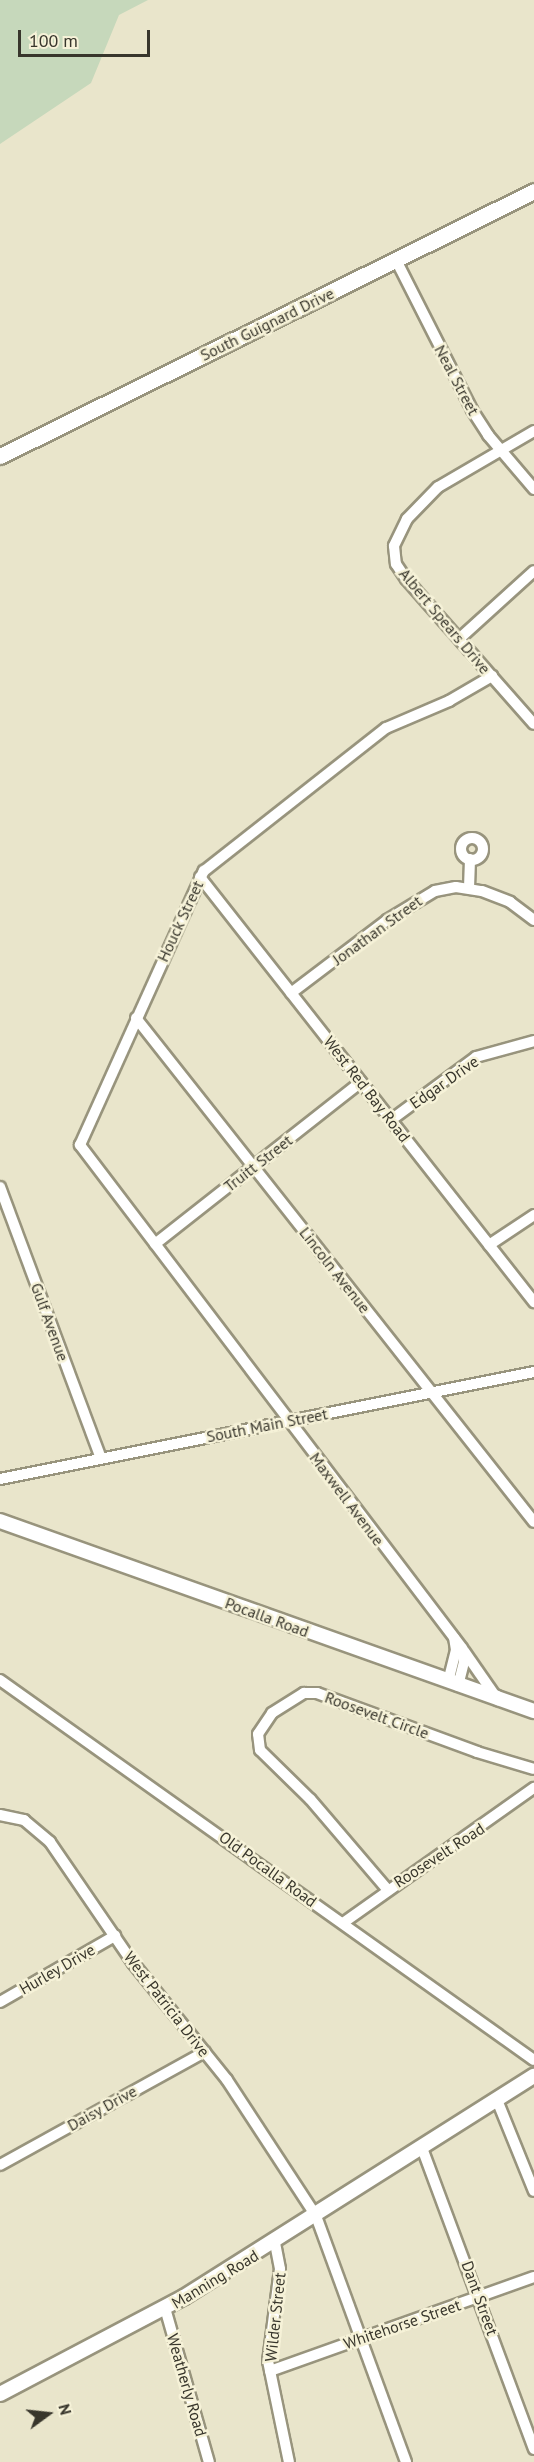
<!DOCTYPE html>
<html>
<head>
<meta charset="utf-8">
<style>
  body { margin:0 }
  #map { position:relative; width:534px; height:2462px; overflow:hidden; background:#e9e5cb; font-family:"PT Sans",sans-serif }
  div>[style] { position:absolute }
  .green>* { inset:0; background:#c6d8bb }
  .roads { filter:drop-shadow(2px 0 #98947d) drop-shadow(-2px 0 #98947d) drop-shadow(0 2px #98947d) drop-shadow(0 -2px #98947d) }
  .minor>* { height:10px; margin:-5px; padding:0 5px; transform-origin:5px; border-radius:5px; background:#fff }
  .minor>.ring { margin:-5px; padding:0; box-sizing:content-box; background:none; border:10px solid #fff; border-radius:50% }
  .major>* { height:14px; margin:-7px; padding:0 7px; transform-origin:7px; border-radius:7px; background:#fff }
  .highway>* { height:15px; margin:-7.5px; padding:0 7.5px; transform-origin:7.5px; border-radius:7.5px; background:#fff }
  span { translate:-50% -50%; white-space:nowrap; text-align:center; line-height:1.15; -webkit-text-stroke:5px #f6f2d8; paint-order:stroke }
  .street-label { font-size:16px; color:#38362c }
  .north { position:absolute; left:18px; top:2384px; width:60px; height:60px; -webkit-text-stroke:4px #f6f2d8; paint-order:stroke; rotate:75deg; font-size:16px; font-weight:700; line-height:24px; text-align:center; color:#38362c }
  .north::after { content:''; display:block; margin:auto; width:21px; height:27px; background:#38362c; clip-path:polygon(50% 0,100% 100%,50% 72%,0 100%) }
  .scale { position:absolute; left:18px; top:30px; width:132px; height:27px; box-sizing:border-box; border:3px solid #38362c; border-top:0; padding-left:8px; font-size:18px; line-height:21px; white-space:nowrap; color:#38362c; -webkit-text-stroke:4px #f6f2d8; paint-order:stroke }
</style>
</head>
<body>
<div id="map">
  <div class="green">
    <i style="clip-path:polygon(0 0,148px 0,119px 15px,91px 83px,0 144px)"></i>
  </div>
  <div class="roads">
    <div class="minor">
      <i style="left:396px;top:260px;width:168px;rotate:63.1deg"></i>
      <i style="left:472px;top:410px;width:30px;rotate:57deg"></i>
      <i style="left:488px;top:435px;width:71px;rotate:49.6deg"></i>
      <i style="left:534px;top:431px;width:111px;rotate:149.7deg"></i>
      <i style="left:438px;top:487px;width:45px;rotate:134.1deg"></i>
      <i style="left:407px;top:519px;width:30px;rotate:116deg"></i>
      <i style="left:394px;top:546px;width:18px;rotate:84deg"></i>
      <i style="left:396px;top:564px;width:18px;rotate:56deg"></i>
      <i style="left:406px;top:579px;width:193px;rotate:48.6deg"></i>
      <i style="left:459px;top:639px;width:101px;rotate:-42.2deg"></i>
      <i class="ring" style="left:461px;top:838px;width:12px;height:12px"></i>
      <i style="left:200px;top:877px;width:541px;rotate:51.84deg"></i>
      <i style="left:469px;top:888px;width:29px;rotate:-88deg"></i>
      <i style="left:291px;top:993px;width:121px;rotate:-37.2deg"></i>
      <i style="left:387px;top:920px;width:56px;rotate:-31.1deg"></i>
      <i style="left:435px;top:891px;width:21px;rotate:-11deg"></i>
      <i style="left:456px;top:887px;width:26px;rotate:9deg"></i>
      <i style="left:482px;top:891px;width:30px;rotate:21deg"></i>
      <i style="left:510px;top:902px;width:30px;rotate:37deg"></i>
      <i style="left:136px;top:1018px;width:642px;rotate:51.7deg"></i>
      <i style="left:391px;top:1120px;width:106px;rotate:-36.5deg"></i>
      <i style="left:476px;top:1057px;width:60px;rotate:-15.4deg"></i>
      <i style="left:0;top:1187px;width:289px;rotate:69.6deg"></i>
      <i style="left:155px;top:1244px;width:262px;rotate:-38.2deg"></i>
      <i style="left:489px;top:1245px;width:54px;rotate:-33.7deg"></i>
      <i style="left:0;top:1479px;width:545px;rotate:-11.33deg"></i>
      <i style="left:464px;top:1651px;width:60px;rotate:55.2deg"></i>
      <i style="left:0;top:1680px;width:655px;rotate:35.44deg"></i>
      <i style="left:448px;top:1682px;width:33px;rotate:-76deg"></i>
      <i style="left:456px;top:1650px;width:12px;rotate:-99deg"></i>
      <i style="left:458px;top:1686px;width:25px;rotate:-76deg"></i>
      <i style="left:464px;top:1662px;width:14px;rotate:-98deg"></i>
      <i style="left:462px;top:1648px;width:632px;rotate:-127.21deg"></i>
      <i style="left:80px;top:1145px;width:301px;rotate:-65.7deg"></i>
      <i style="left:204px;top:871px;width:231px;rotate:-38.2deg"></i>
      <i style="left:386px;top:728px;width:69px;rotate:-23.2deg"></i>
      <i style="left:449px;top:701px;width:50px;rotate:-30.2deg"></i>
      <i style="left:0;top:1815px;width:25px;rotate:12deg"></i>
      <i style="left:24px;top:1820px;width:34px;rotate:40deg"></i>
      <i style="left:50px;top:1842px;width:147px;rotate:55.6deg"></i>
      <i style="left:133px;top:1963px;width:150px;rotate:51.2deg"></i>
      <i style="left:227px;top:2080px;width:163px;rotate:56.8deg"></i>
      <i style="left:316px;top:2216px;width:262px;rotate:69.9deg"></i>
      <i style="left:387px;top:1889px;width:118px;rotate:-130.5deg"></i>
      <i style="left:310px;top:1799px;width:70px;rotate:-135.6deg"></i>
      <i style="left:260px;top:1750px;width:16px;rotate:-97deg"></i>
      <i style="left:258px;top:1734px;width:25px;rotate:-56deg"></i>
      <i style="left:272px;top:1713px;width:38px;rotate:-32deg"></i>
      <i style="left:304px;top:1693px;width:13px"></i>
      <i style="left:317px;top:1693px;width:171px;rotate:20.2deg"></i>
      <i style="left:477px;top:1752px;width:59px;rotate:16.6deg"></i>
      <i style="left:343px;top:1923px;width:234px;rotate:-35.3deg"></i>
      <i style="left:0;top:2002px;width:133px;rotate:-29.9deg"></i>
      <i style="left:497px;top:2100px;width:98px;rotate:67.9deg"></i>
      <i style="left:422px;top:2148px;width:321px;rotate:69.6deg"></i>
      <i style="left:0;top:2165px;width:234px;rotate:-28.9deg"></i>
      <i style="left:275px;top:2243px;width:26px;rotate:79deg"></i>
      <i style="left:280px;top:2269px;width:93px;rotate:97.4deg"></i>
      <i style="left:268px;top:2361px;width:103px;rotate:78.3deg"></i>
      <i style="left:165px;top:2308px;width:160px;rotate:74.1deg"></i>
      <i style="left:270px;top:2371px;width:280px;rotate:-19.6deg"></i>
    </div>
    <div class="major">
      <i style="left:0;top:1521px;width:567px;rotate:19.59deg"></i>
      <i style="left:0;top:2394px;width:208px;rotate:-27.8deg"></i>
      <i style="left:184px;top:2297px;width:414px;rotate:-32.3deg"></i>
    </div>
    <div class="highway">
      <i style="left:0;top:456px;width:596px;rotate:-26.39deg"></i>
    </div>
  </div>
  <div class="street-label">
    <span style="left:267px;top:324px;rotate:-26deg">South Guignard Drive</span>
    <span style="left:457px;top:380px;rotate:62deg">Neal Street</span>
    <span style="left:445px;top:621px;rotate:50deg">Albert Spears Drive</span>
    <span style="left:180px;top:921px;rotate:-65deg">Houck Street</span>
    <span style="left:377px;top:930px;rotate:-36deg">Jonathan Street</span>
    <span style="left:444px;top:1082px;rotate:-35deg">Edgar Drive</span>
    <span style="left:367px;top:1089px;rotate:52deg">West Red Bay Road</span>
    <span style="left:258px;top:1163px;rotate:-38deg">Truitt Street</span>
    <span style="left:335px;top:1270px;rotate:52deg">Lincoln Avenue</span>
    <span style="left:50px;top:1322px;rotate:70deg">Gulf Avenue</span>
    <span style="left:267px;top:1425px;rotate:-11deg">South Main Street</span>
    <span style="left:347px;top:1499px;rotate:53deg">Maxwell Avenue</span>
    <span style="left:267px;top:1617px;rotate:20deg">Pocalla Road</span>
    <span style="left:377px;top:1715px;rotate:20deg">Roosevelt Circle</span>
    <span style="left:439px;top:1855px;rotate:-33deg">Roosevelt Road</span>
    <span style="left:268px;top:1869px;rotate:36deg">Old Pocalla Road</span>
    <span style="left:57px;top:1969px;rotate:-30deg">Hurley Drive</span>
    <span style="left:167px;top:2004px;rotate:52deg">West Patricia Drive</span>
    <span style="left:102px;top:2108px;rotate:-29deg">Daisy Drive</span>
    <span style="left:215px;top:2279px;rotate:-31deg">Manning Road</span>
    <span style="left:480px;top:2298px;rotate:70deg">Dant Street</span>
    <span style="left:275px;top:2317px;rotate:-84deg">Wilder Street</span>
    <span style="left:402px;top:2324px;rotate:-19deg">Whitehorse Street</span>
    <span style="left:187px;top:2385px;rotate:74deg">Weatherly Road</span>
  </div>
  <div class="north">N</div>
  <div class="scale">100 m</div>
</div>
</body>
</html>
